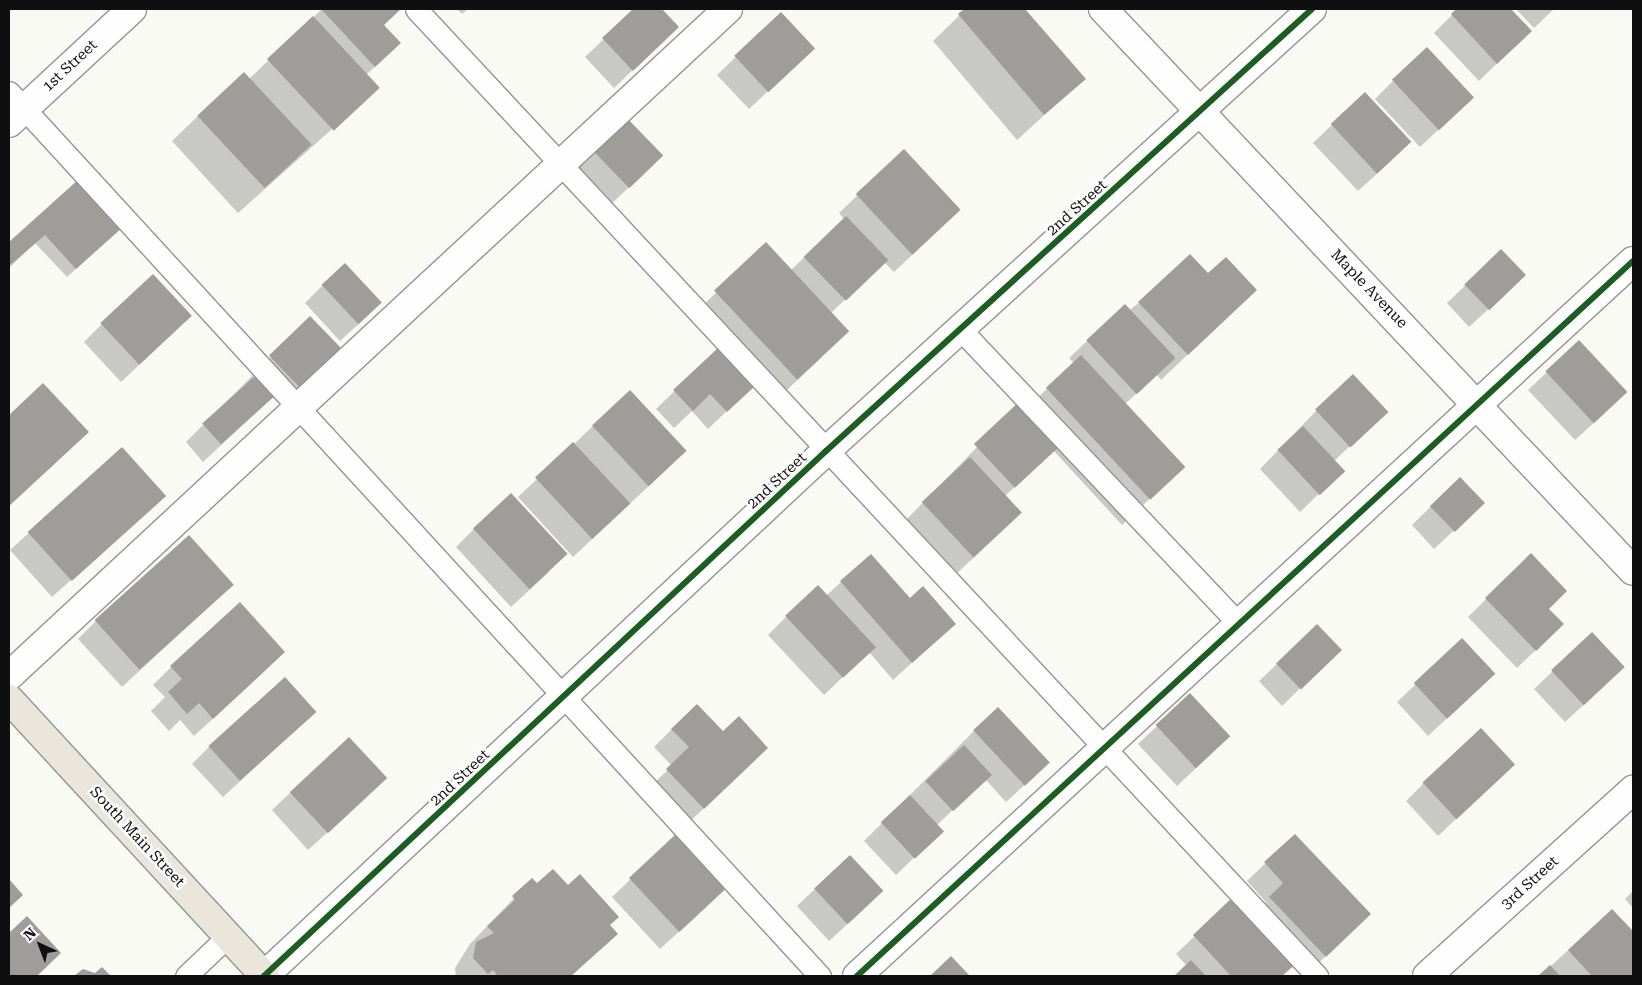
<!DOCTYPE html>
<html>
<head>
<meta charset="utf-8">
<style>
  body { margin:0 }
  #map { position:relative; width:1642px; height:985px; overflow:hidden; background:#fafaf5; font-family:"Roboto Serif",serif }
  div>[style] { position:absolute }
  .shadow>* { inset:0; background:#0003 }
  .building>* { inset:0; background:#9e9d9a; transform-origin:0 0 }
  .roads { filter:drop-shadow(1px 0 #959593) drop-shadow(-1px 0 #959593) drop-shadow(0 1px #959593) drop-shadow(0 -1px #959593) }
  .service>* { height:21px; margin:-10.5px; padding:0 10.5px; transform-origin:10.5px; border-radius:10.5px; background:#fefefe }
  .minor>* { height:28px; margin:-14px; padding:0 14px; transform-origin:14px; border-radius:14px; background:#fefefe }
  .primary>* { height:28px; margin:-14px; padding:0 14px; transform-origin:14px; border-radius:14px; background:#eae6dc }
  .cycleway>* { height:6px; margin:-3px; padding:0 3px; transform-origin:3px; border-radius:3px; background:#1b5e20 }
  span { translate:-50% -50%; white-space:nowrap; text-align:center; line-height:1.15; -webkit-text-stroke:5px #fff; paint-order:stroke }
  .street-label { font-size:15px; color:#0f0f0f }
  .frame { position:absolute; inset:0; border:10px solid #0f0f0f; pointer-events:none }
  .north { position:absolute; left:15px; top:920px; width:50px; height:50px; -webkit-text-stroke:4px #fff; paint-order:stroke; rotate:317deg; font-size:14px; font-weight:700; line-height:20px; text-align:center; color:#0f0f0f }
  .north::after { content:''; display:block; margin:auto; width:18px; height:22px; background:#0f0f0f; clip-path:polygon(50% 0,100% 100%,50% 72%,0 100%) }
</style>
</head>
<body>
<div id="map">
  <div class="shadow">
    <i style="clip-path:polygon(322px 9px,400px 9px,383px 25px,400px 43px,366px 75px,378px 88px,238px 213px,172px 141px,198px 116px,249px 79px)"></i>
    <i style="clip-path:polygon(457px 9px,468px 9px,462px 14px)"></i>
    <i style="clip-path:polygon(635px 9px,660px 9px,677px 27px,614px 88px,585px 57px)"></i>
    <i style="clip-path:polygon(966px 9px,1023px 9px,1084px 79px,1017px 140px,933px 41px)"></i>
    <i style="clip-path:polygon(1458px 9px,1509px 9px,1530px 31px,1479px 81px,1434px 33px)"></i>
    <i style="clip-path:polygon(1516px 9px,1554px 9px,1534px 28px)"></i>
    <i style="clip-path:polygon(781px 14px,795px 66px,749px 109px,717px 75px)"></i>
    <i style="clip-path:polygon(1393px 81px,1454px 115px,1420px 147px,1375px 99px)"></i>
    <i style="clip-path:polygon(1364px 94px,1392px 160px,1358px 191px,1313px 143px)"></i>
    <i style="clip-path:polygon(591px 149px,643px 174px,609px 206px,573px 167px)"></i>
    <i style="clip-path:polygon(904px 151px,941px 228px,894px 272px,884px 262px,831px 313px,822px 357px,772px 404px,754px 385px,708px 429px,692px 411px,674px 428px,656px 409px,719px 348px,690px 318px,766px 244px,791px 270px,844px 219px,839px 213px)"></i>
    <i style="clip-path:polygon(79px 181px,112px 236px,67px 277px,35px 243px,9px 268px,9px 243px)"></i>
    <i style="clip-path:polygon(1501px 251px,1506px 293px,1469px 327px,1447px 303px)"></i>
    <i style="clip-path:polygon(1208px 275px,1255px 290px,1161px 380px,1157px 375px,1125px 404px,1183px 467px,1122px 525px,1053px 450px,1005px 496px,1002px 531px,955px 575px,905px 521px,1020px 403px,1026px 409px,1074px 363px,1069px 358px,1087px 341px,1139px 303px)"></i>
    <i style="clip-path:polygon(323px 285px,362px 321px,340px 341px,305px 303px)"></i>
    <i style="clip-path:polygon(310px 318px,321px 366px,280px 404px,273px 397px,203px 462px,186px 442px)"></i>
    <i style="clip-path:polygon(102px 324px,172px 334px,121px 382px,84px 342px)"></i>
    <i style="clip-path:polygon(1579px 342px,1608px 410px,1575px 440px,1528px 390px)"></i>
    <i style="clip-path:polygon(43px 385px,69px 450px,9px 506px,9px 416px)"></i>
    <i style="clip-path:polygon(630px 391px,667px 469px,573px 557px,518px 497px)"></i>
    <i style="clip-path:polygon(1316px 411px,1368px 429px,1334px 461px,1325px 488px,1300px 512px,1260px 469px)"></i>
    <i style="clip-path:polygon(122px 449px,146px 513px,52px 597px,10px 550px)"></i>
    <i style="clip-path:polygon(1460px 478px,1465px 520px,1434px 549px,1412px 525px)"></i>
    <i style="clip-path:polygon(474px 529px,549px 572px,511px 607px,456px 547px)"></i>
    <i style="clip-path:polygon(1531px 555px,1544px 642px,1517px 668px,1468px 617px)"></i>
    <i style="clip-path:polygon(841px 582px,910px 600px,954px 624px,893px 680px,869px 652px,824px 695px,768px 635px,786px 617px,826px 596px)"></i>
    <i style="clip-path:polygon(214px 602px,122px 687px,78px 639px,96px 621px)"></i>
    <i style="clip-path:polygon(1592px 634px,1605px 685px,1565px 722px,1534px 689px)"></i>
    <i style="clip-path:polygon(1462px 640px,1475px 692px,1428px 736px,1397px 702px)"></i>
    <i style="clip-path:polygon(1340px 649px,1282px 706px,1259px 681px,1277px 664px)"></i>
    <i style="clip-path:polygon(171px 667px,266px 670px,194px 736px,180px 720px,169px 731px,151px 711px,165px 697px,153px 685px)"></i>
    <i style="clip-path:polygon(1190px 695px,1211px 754px,1177px 786px,1138px 744px)"></i>
    <i style="clip-path:polygon(315px 712px,223px 797px,192px 764px,210px 746px)"></i>
    <i style="clip-path:polygon(672px 729px,749px 766px,685px 826px,649px 788px,672px 766px,654px 747px)"></i>
    <i style="clip-path:polygon(974px 731px,1030px 780px,1006px 802px,985px 779px,937px 825px,924px 848px,896px 875px,864px 841px)"></i>
    <i style="clip-path:polygon(1495px 782px,1438px 836px,1406px 801px,1424px 783px)"></i>
    <i style="clip-path:polygon(290px 793px,367px 796px,308px 850px,272px 810px)"></i>
    <i style="clip-path:polygon(1295px 835px,1351px 932px,1307px 974px,1296px 962px,1282px 976px,1176px 976px,1187px 966px,1176px 954px,1236px 896px,1253px 914px,1266px 902px,1247px 881px)"></i>
    <i style="clip-path:polygon(675px 837px,706px 907px,660px 949px,612px 897px)"></i>
    <i style="clip-path:polygon(537px 885px,616px 934px,571px 976px,456px 976px,455px 968px,470px 944px,515px 897px)"></i>
    <i style="clip-path:polygon(815px 889px,864px 909px,829px 941px,797px 906px)"></i>
    <i style="clip-path:polygon(1633px 891px,1633px 908px,1625px 899px)"></i>
    <i style="clip-path:polygon(1612px 910px,1633px 933px,1633px 976px,1540px 976px)"></i>
    <i style="clip-path:polygon(27px 918px,60px 953px,36px 976px,9px 976px,9px 935px)"></i>
  </div>
  <div class="building">
    <i style="clip-path:polygon(321px 9px,401px 9px,384px 25px,401px 43px,375px 67px)"></i>
    <i style="clip-path:polygon(633px 9px,662px 9px,679px 27px,633px 71px,602px 38px)"></i>
    <i style="clip-path:polygon(964px 9px,1025px 9px,1086px 79px,1044px 115px,958px 14px)"></i>
    <i style="clip-path:polygon(1456px 9px,1511px 9px,1532px 31px,1497px 64px,1451px 14px)"></i>
    <i style="left:781px;top:12px;width:50px;height:64px;rotate:47deg"></i>
    <i style="left:313px;top:16px;width:98px;height:63px;rotate:47deg"></i>
    <i style="left:1427px;top:47px;width:69px;height:48px;rotate:47deg"></i>
    <i style="left:244px;top:72px;width:99px;height:64px;rotate:47deg"></i>
    <i style="left:1365px;top:92px;width:68px;height:47px;rotate:47deg"></i>
    <i style="left:625px;top:116px;width:55px;height:47px;rotate:46deg"></i>
    <i style="left:904px;top:149px;width:83px;height:66px;rotate:47deg"></i>
    <i style="clip-path:polygon(79px 179px,123px 227px,76px 269px,45px 235px,9px 266px,9px 242px)"></i>
    <i style="left:846px;top:216px;width:61px;height:59px;rotate:46deg"></i>
    <i style="left:766px;top:242px;width:122px;height:71px;rotate:47deg"></i>
    <i style="left:1501px;top:249px;width:36px;height:51px;rotate:46deg"></i>
    <i style="clip-path:polygon(1190px 254px,1208px 273px,1226px 257px,1257px 290px,1188px 355px,1138px 302px)"></i>
    <i style="left:345px;top:263px;width:54px;height:32px;rotate:47deg"></i>
    <i style="left:153px;top:274px;width:57px;height:72px;rotate:47deg"></i>
    <i style="left:1125px;top:304px;width:74px;height:53px;rotate:47deg"></i>
    <i style="left:310px;top:316px;width:45px;height:57px;rotate:46deg"></i>
    <i style="left:1579px;top:340px;width:71px;height:46px;rotate:47deg"></i>
    <i style="clip-path:polygon(718px 348px,755px 386px,727px 412px,710px 394px,693px 411px,673px 390px)"></i>
    <i style="left:1081px;top:355px;width:153px;height:48px;rotate:47deg"></i>
    <i style="left:1353px;top:374px;width:52px;height:52px;rotate:47deg"></i>
    <i style="left:255px;top:376px;width:28px;height:71px;rotate:48deg"></i>
    <i style="clip-path:polygon(43px 383px,89px 432px,9px 506px,9px 415px)"></i>
    <i style="left:630px;top:390px;width:83px;height:52px;rotate:47deg"></i>
    <i style="left:1020px;top:401px;width:60px;height:63px;rotate:47deg"></i>
    <i style="left:1303px;top:426px;width:62px;height:35px;rotate:47deg"></i>
    <i style="left:573px;top:442px;width:84px;height:52px;rotate:47deg"></i>
    <i style="left:122px;top:447px;width:66px;height:127px;rotate:48deg"></i>
    <i style="left:970px;top:457px;width:76px;height:66px;rotate:47deg"></i>
    <i style="left:1460px;top:477px;width:36px;height:42px;rotate:46deg"></i>
    <i style="left:511px;top:493px;width:83px;height:52px;rotate:47deg"></i>
    <i style="left:189px;top:535px;width:67px;height:127px;rotate:48deg"></i>
    <i style="clip-path:polygon(1531px 553px,1567px 591px,1549px 609px,1564px 624px,1536px 651px,1485px 598px)"></i>
    <i style="clip-path:polygon(871px 554px,910px 598px,923px 586px,956px 624px,912px 663px,840px 581px)"></i>
    <i style="left:818px;top:585px;width:85px;height:45px;rotate:47deg"></i>
    <i style="clip-path:polygon(240px 602px,285px 652px,213px 719px,199px 703px,187px 714px,168px 692px,182px 679px,170px 666px)"></i>
    <i style="left:1317px;top:624px;width:36px;height:57px;rotate:46deg"></i>
    <i style="left:1592px;top:632px;width:48px;height:56px;rotate:47deg"></i>
    <i style="left:1462px;top:638px;width:49px;height:66px;rotate:47deg"></i>
    <i style="left:285px;top:677px;width:47px;height:103px;rotate:48deg"></i>
    <i style="left:1190px;top:693px;width:59px;height:47px;rotate:47deg"></i>
    <i style="clip-path:polygon(697px 704px,723px 731px,739px 716px,768px 748px,704px 809px,666px 769px,689px 747px,671px 729px)"></i>
    <i style="left:998px;top:707px;width:76px;height:34px;rotate:47deg"></i>
    <i style="left:1481px;top:728px;width:50px;height:80px;rotate:47deg"></i>
    <i style="left:349px;top:737px;width:56px;height:81px;rotate:47deg"></i>
    <i style="left:964px;top:745px;width:41px;height:53px;rotate:47deg"></i>
    <i style="left:910px;top:795px;width:50px;height:40px;rotate:47deg"></i>
    <i style="clip-path:polygon(1295px 834px,1371px 914px,1326px 957px,1269px 897px,1283px 883px,1264px 862px)"></i>
    <i style="left:675px;top:835px;width:74px;height:63px;rotate:47deg"></i>
    <i style="left:850px;top:855px;width:49px;height:49px;rotate:47deg"></i>
    <i style="clip-path:polygon(553px 869px,568px 885px,580px 874px,619px 917px,610px 925px,618px 934px,571px 976px,498px 976px,493px 970px,488px 974px,473px 958px,476px 942px,494px 933px,487px 926px,515px 900px,512px 896px,532px 878px,537px 883px)"></i>
    <i style="clip-path:polygon(9px 879px,23px 895px,9px 908px)"></i>
    <i style="clip-path:polygon(1236px 894px,1299px 961px,1282px 976px,1231px 976px,1193px 935px)"></i>
    <i style="clip-path:polygon(1612px 909px,1633px 931px,1633px 976px,1592px 976px,1568px 950px)"></i>
    <i style="clip-path:polygon(27px 916px,61px 953px,37px 976px,9px 976px,9px 933px)"></i>
    <i style="clip-path:polygon(951px 956px,970px 976px,930px 976px)"></i>
    <i style="clip-path:polygon(1191px 960px,1206px 976px,1174px 976px)"></i>
    <i style="clip-path:polygon(1550px 965px,1560px 976px,1538px 976px)"></i>
    <i style="clip-path:polygon(102px 967px,111px 976px,74px 976px,83px 969px,95px 973px)"></i>
  </div>
  <div class="roads">
    <div class="service">
      <i style="left:416px;top:9px;width:1322px;rotate:47.02deg"></i>
      <i style="left:9px;top:92px;width:1200px;rotate:47.47deg"></i>
      <i style="left:961px;top:330px;width:406px;rotate:46.6deg"></i>
      <i style="left:186px;top:976px;width:58px;rotate:-43.6deg"></i>
    </div>
    <div class="minor">
      <i style="left:1103px;top:9px;width:772px;rotate:46.68deg"></i>
      <i style="left:9px;top:123px;width:168px;rotate:-42.8deg"></i>
      <i style="left:9px;top:676px;width:981px;rotate:-42.85deg"></i>
      <i style="left:264px;top:976px;width:769px;rotate:-43.05deg"></i>
      <i style="left:826px;top:451px;width:657px;rotate:-42.29deg"></i>
      <i style="left:857px;top:976px;width:1055px;rotate:-42.66deg"></i>
      <i style="left:1427px;top:976px;width:278px;rotate:-42.1deg"></i>
    </div>
    <div class="primary">
      <i style="left:9px;top:699px;width:377px;rotate:47.3deg"></i>
    </div>
  </div>
  <div class="cycleway">
    <i style="left:264px;top:976px;width:769px;rotate:-43.05deg"></i>
    <i style="left:826px;top:451px;width:657px;rotate:-42.29deg"></i>
    <i style="left:857px;top:976px;width:1055px;rotate:-42.66deg"></i>
  </div>
  <div class="street-label">
    <span style="left:70px;top:66px;rotate:-43deg">1st Street</span>
    <span style="left:1077px;top:208px;rotate:-42deg">2nd Street</span>
    <span style="left:1369px;top:289px;rotate:46deg">Maple Avenue</span>
    <span style="left:777px;top:481px;rotate:-43deg">2nd Street</span>
    <span style="left:460px;top:778px;rotate:-43deg">2nd Street</span>
    <span style="left:137px;top:837px;rotate:47deg">South Main Street</span>
    <span style="left:1530px;top:883px;rotate:-42deg">3rd Street</span>
  </div>
  <div class="frame"></div>
  <div class="north">N</div>
</div>
</body>
</html>
